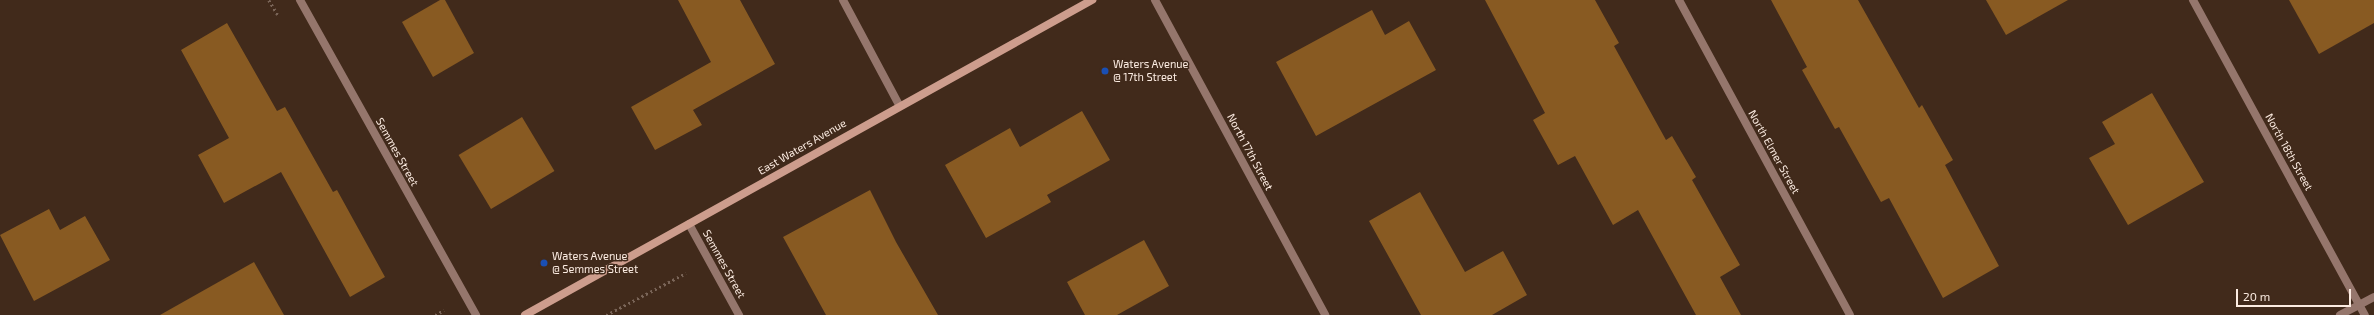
<!DOCTYPE html>
<html>
<head>
<meta charset="utf-8">
<style>
  body { margin:0 }
  #map { position:relative; width:2374px; height:315px; overflow:hidden; background:#412a1b; font-family:"Exo 2",sans-serif }
  div>[style] { position:absolute }
  .building>* { inset:0; background:#885a22; transform-origin:0 0 }
  .path>* { height:2.5px; margin-top:-1.25px; transform-origin:0; background:repeating-linear-gradient(90deg,#7a6558 0 2px,transparent 0 5px) }
  .street>* { height:8px; margin:-4px; padding:0 4px; transform-origin:4px; border-radius:4px; background:#95766c }
  .secondary>* { height:8px; margin:-4px; padding:0 4px; transform-origin:4px; border-radius:4px; background:#cd9d8d }
  .dots>* { width:11px; height:11px; translate:-50% -50%; box-sizing:border-box; border:2px solid #412a1b; border-radius:50% }
  span { translate:-50% -50%; white-space:nowrap; text-align:center; line-height:1.15; -webkit-text-stroke:3px #412a1b; paint-order:stroke }
  .poi-label { font-size:11px; color:#fcece2 }
  .left { translate:0 -50%; text-align:left }
  .street-label { font-size:11px; color:#fcece2 }
  .scale { position:absolute; left:2236px; top:289px; width:115px; height:18px; box-sizing:border-box; border:2px solid #fcece2; border-top:0; padding-left:5px; font-size:12px; line-height:14px; white-space:nowrap; color:#fcece2; -webkit-text-stroke:3px #412a1b; paint-order:stroke }
</style>
</head>
<body>
<div id="map">
  <div class="building">
    <i style="clip-path:polygon(440px 0,445px 0,474px 53px,433px 77px,402px 22px)"></i>
    <i style="clip-path:polygon(678px 0,740px 0,775px 64px,693px 110px,702px 125px,655px 150px,631px 107px,711px 62px)"></i>
    <i style="clip-path:polygon(1485px 0,1595px 0,1619px 43px,1614px 46px,1666px 140px,1672px 136px,1696px 177px,1692px 180px,1740px 265px,1720px 277px,1741px 315px,1696px 315px,1638px 210px,1613px 225px,1575px 156px,1558px 165px,1533px 120px,1545px 113px)"></i>
    <i style="clip-path:polygon(1771px 0,1858px 0,1919px 108px,1922px 105px,1953px 160px,1945px 165px,1999px 266px,1943px 298px,1889px 198px,1881px 202px,1839px 127px,1835px 129px,1802px 70px,1807px 67px)"></i>
    <i style="clip-path:polygon(1986px 0,2068px 0,2006px 35px)"></i>
    <i style="clip-path:polygon(2289px 0,2374px 0,2374px 23px,2319px 54px)"></i>
    <i style="clip-path:polygon(1372px 10px,1385px 35px,1409px 21px,1436px 70px,1316px 136px,1276px 62px)"></i>
    <i style="clip-path:polygon(227px 23px,277px 111px,285px 107px,333px 192px,337px 190px,385px 277px,350px 297px,281px 172px,224px 203px,198px 155px,229px 138px,181px 50px)"></i>
    <i style="clip-path:polygon(2152px 93px,2204px 182px,2128px 225px,2089px 158px,2115px 144px,2102px 122px)"></i>
    <i style="clip-path:polygon(1082px 111px,1110px 160px,1047px 195px,1051px 202px,986px 238px,945px 165px,1010px 128px,1020px 147px)"></i>
    <i style="left:522px;top:117px;width:63px;height:74px;rotate:59deg"></i>
    <i style="clip-path:polygon(870px 190px,896px 242px,938px 315px,826px 315px,783px 237px)"></i>
    <i style="clip-path:polygon(1420px 192px,1465px 272px,1503px 251px,1527px 295px,1492px 315px,1421px 315px,1369px 221px)"></i>
    <i style="clip-path:polygon(49px 209px,60px 230px,85px 216px,110px 260px,34px 301px,0 235px)"></i>
    <i style="clip-path:polygon(1144px 240px,1169px 286px,1117px 315px,1085px 315px,1067px 282px)"></i>
    <i style="clip-path:polygon(254px 262px,284px 315px,160px 315px)"></i>
  </div>
  <div class="path">
    <i style="left:269px;top:0;width:17px;rotate:59deg"></i>
    <i style="left:435px;top:315px;width:10px;rotate:-29deg"></i>
    <i style="left:606px;top:315px;width:90px;rotate:-27.7deg"></i>
  </div>
  <div class="street">
    <i style="left:300px;top:0;width:361px;rotate:60.8deg"></i>
    <i style="left:843px;top:0;width:119px;rotate:61.9deg"></i>
    <i style="left:1155px;top:0;width:358px;rotate:61.6deg"></i>
    <i style="left:1679px;top:0;width:358px;rotate:61.5deg"></i>
    <i style="left:2193px;top:0;width:359px;rotate:61.4deg"></i>
    <i style="left:689px;top:224px;width:104px;rotate:61.2deg"></i>
    <i style="left:2340px;top:315px;width:38px;rotate:-28deg"></i>
  </div>
  <div class="secondary">
    <i style="left:525px;top:315px;width:649px;rotate:-29.05deg"></i>
  </div>
  <div class="dots">
    <i style="left:1105px;top:71px;background:#1a4fb4"></i>
    <i style="left:544px;top:263px;background:#1a4fb4"></i>
  </div>
  <div class="poi-label">
    <span class="left" style="left:1113px;top:71px">Waters Avenue<br>@ 17th Street</span>
    <span class="left" style="left:552px;top:263px">Waters Avenue<br>@ Semmes Street</span>
  </div>
  <div class="street-label">
    <span style="left:802px;top:147px;rotate:-30deg">East Waters Avenue</span>
    <span style="left:397px;top:152px;rotate:61deg">Semmes Street</span>
    <span style="left:1250px;top:152px;rotate:62deg">North 17th Street</span>
    <span style="left:1774px;top:152px;rotate:61deg">North Elmer Street</span>
    <span style="left:2289px;top:152px;rotate:61deg">North 18th Street</span>
    <span style="left:724px;top:264px;rotate:61deg">Semmes Street</span>
  </div>
  <div class="scale">20 m</div>
</div>
</body>
</html>
